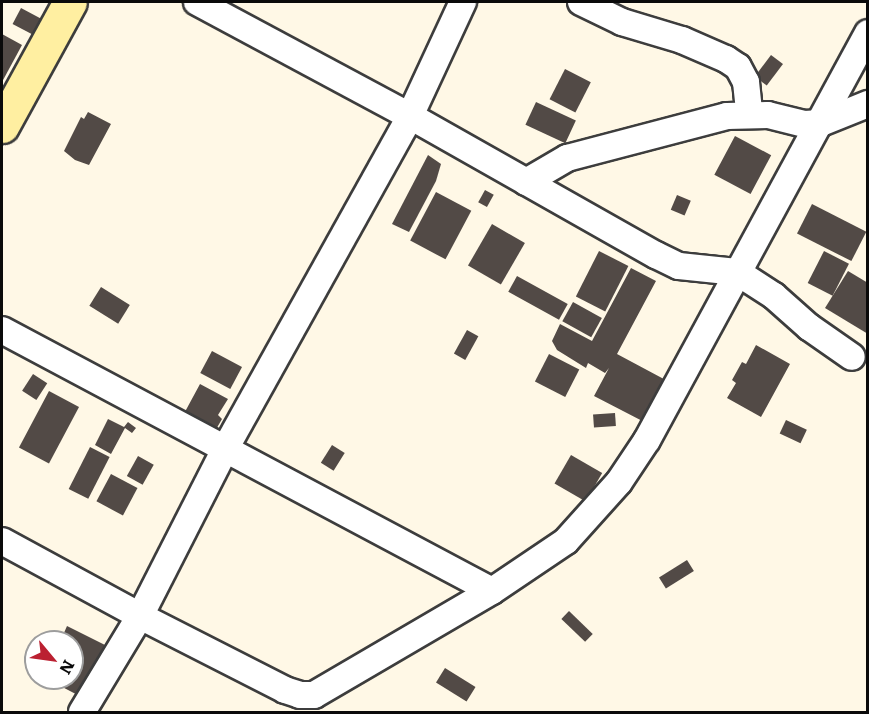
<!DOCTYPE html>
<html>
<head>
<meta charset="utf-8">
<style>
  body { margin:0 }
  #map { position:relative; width:869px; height:714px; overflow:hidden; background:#fff8e6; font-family:Literata,serif }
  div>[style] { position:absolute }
  .building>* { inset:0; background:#524a46; transform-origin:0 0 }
  .roads { filter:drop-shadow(2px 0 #3d3d3d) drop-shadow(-2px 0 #3d3d3d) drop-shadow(0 2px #3d3d3d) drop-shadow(0 -2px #3d3d3d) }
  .street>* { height:26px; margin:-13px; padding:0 13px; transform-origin:13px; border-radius:13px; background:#fff }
  .secondary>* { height:33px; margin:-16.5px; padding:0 16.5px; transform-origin:16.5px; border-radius:16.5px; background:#ffefa1 }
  span { translate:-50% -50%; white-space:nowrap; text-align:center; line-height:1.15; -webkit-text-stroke:6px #fff; paint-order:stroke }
  .frame { position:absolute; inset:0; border:3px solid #0a0a0a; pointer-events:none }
  .north { position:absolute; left:24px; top:630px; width:60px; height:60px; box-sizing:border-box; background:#fff; border:2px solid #9d9d9d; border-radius:50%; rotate:119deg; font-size:16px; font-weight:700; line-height:24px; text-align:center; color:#0a0a0a }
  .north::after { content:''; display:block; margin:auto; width:21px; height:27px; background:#bb2031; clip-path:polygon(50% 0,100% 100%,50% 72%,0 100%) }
</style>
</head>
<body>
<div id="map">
  <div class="building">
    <i style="left:21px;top:8px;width:34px;height:18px;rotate:28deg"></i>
    <i style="clip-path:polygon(2px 34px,22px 45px,2px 82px)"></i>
    <i style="left:771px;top:55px;width:15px;height:27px;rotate:37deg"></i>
    <i style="left:565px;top:69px;width:29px;height:34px;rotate:27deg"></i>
    <i style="left:536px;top:102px;width:44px;height:25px;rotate:25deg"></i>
    <i style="clip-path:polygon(88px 112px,111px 124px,89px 165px,75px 160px,64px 151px,81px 117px,84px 119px)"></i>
    <i style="left:735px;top:136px;width:41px;height:44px;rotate:28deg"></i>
    <i style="clip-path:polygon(428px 155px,441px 164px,436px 181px,409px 232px,392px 224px)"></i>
    <i style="left:485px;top:190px;width:10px;height:14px;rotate:29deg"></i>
    <i style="left:436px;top:192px;width:40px;height:55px;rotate:28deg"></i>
    <i style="left:677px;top:195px;width:15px;height:16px;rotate:23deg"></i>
    <i style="left:812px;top:204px;width:61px;height:33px;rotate:27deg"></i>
    <i style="left:492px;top:224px;width:38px;height:48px;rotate:30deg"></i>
    <i style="left:599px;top:251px;width:33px;height:51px;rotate:27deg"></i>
    <i style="left:824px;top:251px;width:28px;height:36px;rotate:27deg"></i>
    <i style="clip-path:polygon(631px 268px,656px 281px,617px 354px,675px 385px,652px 426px,594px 396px,609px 368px,605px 373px,588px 363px,586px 368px,557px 350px,552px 341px,560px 324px,592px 341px)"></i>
    <i style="clip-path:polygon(848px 271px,868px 283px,868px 334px,825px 308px)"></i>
    <i style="left:517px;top:276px;width:58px;height:18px;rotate:29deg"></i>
    <i style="left:101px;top:287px;width:34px;height:22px;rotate:32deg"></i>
    <i style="left:573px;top:302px;width:33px;height:22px;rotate:29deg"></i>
    <i style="left:467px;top:330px;width:13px;height:27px;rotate:29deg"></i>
    <i style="clip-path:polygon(756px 345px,790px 364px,761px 417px,727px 398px,736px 383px,732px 380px,742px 362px,746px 364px)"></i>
    <i style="left:212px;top:351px;width:34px;height:25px;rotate:28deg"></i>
    <i style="left:549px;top:354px;width:34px;height:31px;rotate:27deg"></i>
    <i style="left:33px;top:374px;width:17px;height:20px;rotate:33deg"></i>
    <i style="clip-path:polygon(200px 384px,228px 399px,218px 415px,222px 419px,211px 438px,180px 421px)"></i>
    <i style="left:49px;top:391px;width:34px;height:64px;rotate:28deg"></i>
    <i style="left:615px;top:413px;width:13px;height:22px;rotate:86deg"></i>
    <i style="clip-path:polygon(108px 419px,124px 427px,128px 422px,136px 428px,132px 433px,125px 428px,111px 454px,95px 445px)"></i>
    <i style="left:786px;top:420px;width:23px;height:15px;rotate:25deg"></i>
    <i style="left:332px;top:445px;width:15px;height:21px;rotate:32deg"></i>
    <i style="left:90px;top:447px;width:22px;height:47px;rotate:27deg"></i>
    <i style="left:571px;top:455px;width:36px;height:33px;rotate:30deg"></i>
    <i style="left:138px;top:456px;width:18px;height:23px;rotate:29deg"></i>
    <i style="left:111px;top:474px;width:30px;height:31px;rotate:28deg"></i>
    <i style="left:687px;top:560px;width:13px;height:33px;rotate:58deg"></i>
    <i style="left:569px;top:611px;width:33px;height:11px;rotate:44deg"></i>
    <i style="clip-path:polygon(67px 626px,119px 652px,93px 703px,45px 678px,72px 678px,72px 642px,60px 642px)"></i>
    <i style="left:445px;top:668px;width:36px;height:17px;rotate:32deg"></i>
  </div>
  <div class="roads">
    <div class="street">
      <i style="left:197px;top:2px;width:242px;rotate:28.2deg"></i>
      <i style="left:410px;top:116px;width:283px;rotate:29.5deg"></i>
      <i style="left:656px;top:255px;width:25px;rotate:26deg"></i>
      <i style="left:679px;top:266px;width:58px;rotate:5.9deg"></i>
      <i style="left:737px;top:272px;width:44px;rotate:33deg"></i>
      <i style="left:774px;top:296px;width:47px;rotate:41.5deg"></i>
      <i style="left:809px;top:327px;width:52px;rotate:34.9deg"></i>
      <i style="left:581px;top:2px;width:46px;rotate:26deg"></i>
      <i style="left:622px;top:22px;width:63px;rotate:16.7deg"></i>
      <i style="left:682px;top:40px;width:48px;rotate:23.4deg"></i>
      <i style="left:726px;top:59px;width:14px;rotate:34deg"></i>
      <i style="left:738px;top:67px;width:17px;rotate:62deg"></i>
      <i style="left:746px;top:82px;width:31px;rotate:84deg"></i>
      <i style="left:526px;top:182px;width:48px;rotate:-30.3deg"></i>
      <i style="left:567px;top:158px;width:165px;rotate:-14.7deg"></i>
      <i style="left:727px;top:116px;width:41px;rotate:-1.4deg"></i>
      <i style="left:768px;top:115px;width:38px;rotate:14deg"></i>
      <i style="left:805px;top:124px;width:16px;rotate:-4deg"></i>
      <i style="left:821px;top:123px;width:51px;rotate:-22deg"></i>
      <i style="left:2px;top:330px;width:555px;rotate:28.04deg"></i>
      <i style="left:2px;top:541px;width:157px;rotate:28.5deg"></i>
      <i style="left:140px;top:616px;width:163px;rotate:27deg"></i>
      <i style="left:285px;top:690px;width:16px;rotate:18deg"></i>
      <i style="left:300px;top:695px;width:14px"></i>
      <i style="left:314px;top:695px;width:206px;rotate:-30.3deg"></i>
      <i style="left:492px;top:591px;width:89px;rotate:-34deg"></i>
      <i style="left:566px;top:541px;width:79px;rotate:-48.1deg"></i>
      <i style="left:619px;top:482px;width:50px;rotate:-56.3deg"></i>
      <i style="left:647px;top:440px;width:463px;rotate:-61.5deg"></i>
      <i style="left:82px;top:712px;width:112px;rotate:-58.9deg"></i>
      <i style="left:140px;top:616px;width:187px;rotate:-63deg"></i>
      <i style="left:225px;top:449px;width:381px;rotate:-60.9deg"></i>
      <i style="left:410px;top:116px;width:126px;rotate:-65.1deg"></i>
    </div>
    <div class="secondary">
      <i style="left:2px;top:126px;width:141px;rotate:-61.3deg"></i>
    </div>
  </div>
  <div class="frame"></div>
  <div class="north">N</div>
</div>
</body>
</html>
